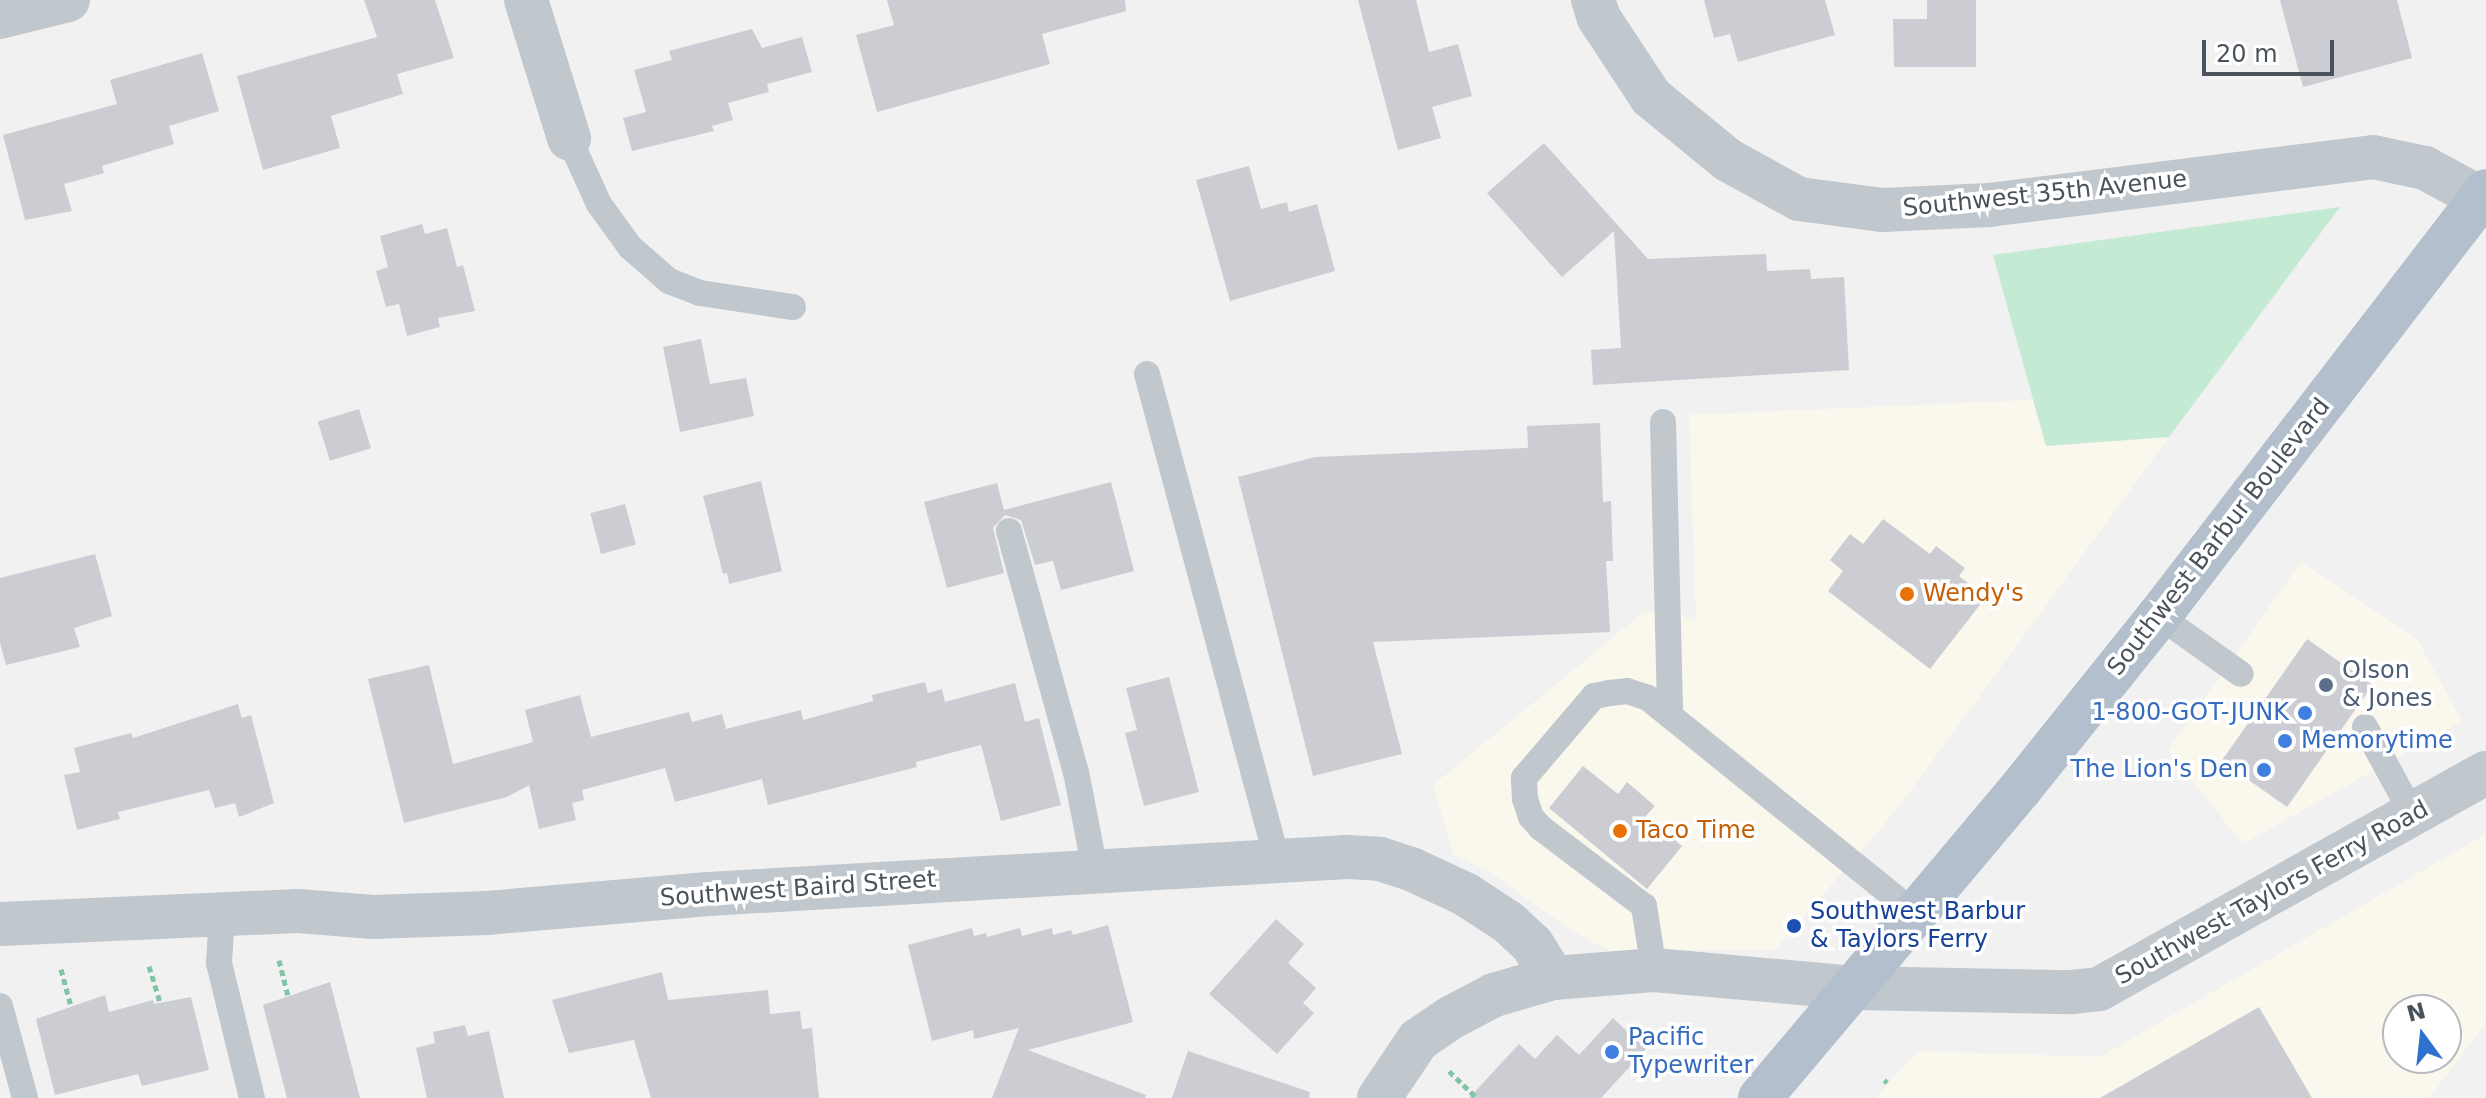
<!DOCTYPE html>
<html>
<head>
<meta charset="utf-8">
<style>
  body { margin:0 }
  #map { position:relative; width:2486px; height:1098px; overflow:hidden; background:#f2f1f1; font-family:"DejaVu Sans",sans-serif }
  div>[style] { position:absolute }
  .commercial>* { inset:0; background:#faf7ed }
  .green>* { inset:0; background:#c5ead4 }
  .building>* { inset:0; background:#cbcdd2; transform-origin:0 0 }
  .path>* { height:5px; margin-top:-2.5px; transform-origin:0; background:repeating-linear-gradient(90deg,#80c5a4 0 6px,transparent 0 10px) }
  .lane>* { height:26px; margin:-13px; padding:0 13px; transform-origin:13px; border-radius:13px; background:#c0c7cd }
  .street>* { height:44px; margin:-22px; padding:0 22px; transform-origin:22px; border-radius:22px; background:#c0c7cd }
  .primary>* { height:44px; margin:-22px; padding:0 22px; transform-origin:22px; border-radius:22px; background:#b3bfcc }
  .dots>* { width:22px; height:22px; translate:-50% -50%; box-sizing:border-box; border:4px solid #fff; border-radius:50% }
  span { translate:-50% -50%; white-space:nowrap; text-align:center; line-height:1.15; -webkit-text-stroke:7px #fff; paint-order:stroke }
  .street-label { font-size:24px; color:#4a535c }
  .food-label { font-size:24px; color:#c56008 }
  .left { translate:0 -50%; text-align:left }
  .service-label { font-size:24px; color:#4e5e75 }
  .shop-label { font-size:24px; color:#366cbe }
  .right { translate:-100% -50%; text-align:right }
  .transit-label { font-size:24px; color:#164399 }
  .north { position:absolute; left:2382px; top:994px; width:80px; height:80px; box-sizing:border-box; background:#fff; border:2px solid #b7babe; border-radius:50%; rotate:345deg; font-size:22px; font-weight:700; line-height:32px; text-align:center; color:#4a535c }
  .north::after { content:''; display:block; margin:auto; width:28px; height:36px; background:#2f72ce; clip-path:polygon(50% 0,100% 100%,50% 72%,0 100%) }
  .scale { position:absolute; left:2202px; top:40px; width:132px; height:36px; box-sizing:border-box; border:4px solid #4a535c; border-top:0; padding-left:10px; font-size:24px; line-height:28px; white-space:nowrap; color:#4a535c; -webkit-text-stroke:6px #fff; paint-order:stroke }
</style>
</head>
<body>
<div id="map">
  <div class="commercial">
    <i style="clip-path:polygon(2033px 400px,2046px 446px,2169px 437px,1897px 809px,1775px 950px,1608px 950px,1569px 929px,1489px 871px,1454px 856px,1433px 785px,1644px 612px,1671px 611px,1696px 621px,1689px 415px)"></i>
    <i style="clip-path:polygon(2301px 562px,2417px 639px,2462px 721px,2243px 844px,2168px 750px)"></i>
    <i style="clip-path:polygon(evenodd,2486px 834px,2486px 1023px,2429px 1098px,1875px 1098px,1918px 1051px,2100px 1057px,2486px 834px,2398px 1010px,2446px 1010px,2446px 1058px,2398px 1058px,2398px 1010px)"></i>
  </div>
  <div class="green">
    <i style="clip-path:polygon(2340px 207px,2169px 437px,2046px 446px,1993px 255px)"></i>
  </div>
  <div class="building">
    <i style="clip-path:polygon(364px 0,435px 0,454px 58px,397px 74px,403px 94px,331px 116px,340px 148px,263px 170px,237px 76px,377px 37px)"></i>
    <i style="clip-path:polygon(887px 0,1125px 0,1126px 11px,1042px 34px,1050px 64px,877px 112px,856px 35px,894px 25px)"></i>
    <i style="clip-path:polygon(1358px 0,1416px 0,1429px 52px,1458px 44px,1472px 96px,1432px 107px,1441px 138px,1398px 150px)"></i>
    <i style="clip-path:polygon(1704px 0,1825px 0,1835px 35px,1738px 62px,1730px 34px,1714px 38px)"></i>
    <i style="clip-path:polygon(1927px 0,1976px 0,1976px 67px,1894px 67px,1893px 19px,1927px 19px)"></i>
    <i style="clip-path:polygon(2280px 0,2397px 0,2412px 58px,2303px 87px)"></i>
    <i style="clip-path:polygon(752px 29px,762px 48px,802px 37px,812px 72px,767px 84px,769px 92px,728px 103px,733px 120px,712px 126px,714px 131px,632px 151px,623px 118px,646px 112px,634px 70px,672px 60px,669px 51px)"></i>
    <i style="clip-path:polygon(202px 53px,219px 111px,169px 126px,174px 144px,102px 166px,104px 173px,64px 184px,72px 211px,25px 220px,3px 135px,117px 104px,110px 80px)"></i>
    <i style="clip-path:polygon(1544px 143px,1648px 259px,1766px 254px,1767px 271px,1810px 269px,1811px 279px,1844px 277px,1849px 370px,1593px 385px,1591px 350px,1621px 348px,1614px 231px,1562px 277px,1487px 193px)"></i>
    <i style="clip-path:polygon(1249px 166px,1261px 209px,1287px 202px,1289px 212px,1317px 204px,1335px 271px,1230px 301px,1196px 180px)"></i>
    <i style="clip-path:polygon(422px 224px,425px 234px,447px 228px,457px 267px,463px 265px,475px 311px,438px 318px,440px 327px,407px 336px,399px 304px,386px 307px,376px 271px,388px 267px,380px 236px)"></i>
    <i style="clip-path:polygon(701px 339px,710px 384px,746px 378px,754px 416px,680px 432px,663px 347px)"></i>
    <i style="left:359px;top:409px;width:41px;height:43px;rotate:73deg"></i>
    <i style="clip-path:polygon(1600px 423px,1603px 502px,1611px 501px,1613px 561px,1606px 561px,1610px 632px,1373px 642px,1402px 754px,1313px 776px,1238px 477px,1315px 457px,1528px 448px,1527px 426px)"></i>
    <i style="clip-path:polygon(761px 481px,782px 571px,729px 584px,727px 573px,723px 574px,703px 496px)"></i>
    <i style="clip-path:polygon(1111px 482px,1134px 571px,1061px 590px,1053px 561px,1035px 565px,1021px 520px,1005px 515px,993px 528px,1004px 573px,947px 588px,924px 502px,997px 483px,1004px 510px)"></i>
    <i style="left:625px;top:504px;width:42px;height:36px;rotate:75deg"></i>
    <i style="clip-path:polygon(1883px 519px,1930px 554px,1936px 546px,1965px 568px,1959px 576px,1986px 597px,1930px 669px,1828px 591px,1843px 571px,1830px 560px,1850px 534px,1863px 544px)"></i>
    <i style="clip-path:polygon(95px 554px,112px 616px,74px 628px,80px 647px,6px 665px,0 643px,0 578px)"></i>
    <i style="left:2307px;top:639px;width:80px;height:149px;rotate:35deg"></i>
    <i style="clip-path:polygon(429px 665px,453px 764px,533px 742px,525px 710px,580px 695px,591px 737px,689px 712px,692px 722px,722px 714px,726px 729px,801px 710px,803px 720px,873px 701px,872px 695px,925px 682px,928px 693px,942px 689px,945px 702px,1015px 683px,1025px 722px,1039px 718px,1061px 805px,1001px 821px,981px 745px,916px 762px,917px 767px,768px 805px,762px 779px,675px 802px,665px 768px,582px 790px,584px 800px,572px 803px,576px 820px,539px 829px,529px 785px,507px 797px,404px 823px,368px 679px)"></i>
    <i style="clip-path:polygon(1169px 677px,1199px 792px,1144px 806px,1125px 733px,1137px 730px,1126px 688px)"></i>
    <i style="clip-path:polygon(238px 704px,242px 718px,251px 715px,274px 803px,239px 817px,235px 803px,215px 808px,209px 790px,118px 812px,120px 819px,77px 830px,64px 775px,80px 772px,74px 748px,131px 733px,133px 738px)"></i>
    <i style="clip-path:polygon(1583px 766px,1618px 794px,1627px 782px,1655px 806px,1646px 816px,1682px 846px,1647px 889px,1549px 808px)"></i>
    <i style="clip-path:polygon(1276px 919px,1304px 944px,1288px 963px,1316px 988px,1303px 1003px,1314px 1013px,1277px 1054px,1209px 994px)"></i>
    <i style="clip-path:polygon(1108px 925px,1133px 1022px,1028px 1050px,1146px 1095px,1145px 1098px,992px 1098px,1019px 1028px,974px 1039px,973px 1030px,932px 1041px,908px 945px,972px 928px,974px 936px,986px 933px,987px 937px,1020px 928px,1022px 936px,1052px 928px,1053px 935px,1071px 930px,1073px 935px)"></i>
    <i style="clip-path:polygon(662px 972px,668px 1000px,768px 990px,770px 1014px,800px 1011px,802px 1029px,812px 1028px,819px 1098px,651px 1098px,634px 1040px,569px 1053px,552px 1000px)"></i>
    <i style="clip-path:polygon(330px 982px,360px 1098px,287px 1098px,263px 1005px)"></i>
    <i style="clip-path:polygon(105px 995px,109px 1012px,153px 1000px,154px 1004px,191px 997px,209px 1070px,142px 1086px,138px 1074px,55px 1095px,36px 1019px)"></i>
    <i style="clip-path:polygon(2259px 1007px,2312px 1098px,2100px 1098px)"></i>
    <i style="clip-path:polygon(1613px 1018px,1646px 1049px,1601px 1098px,1469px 1098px,1519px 1044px,1535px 1059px,1557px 1035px,1579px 1055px)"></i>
    <i style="clip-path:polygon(465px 1025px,468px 1036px,489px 1031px,504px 1098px,427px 1098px,416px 1048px,435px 1043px,433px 1032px)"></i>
    <i style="clip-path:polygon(1188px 1051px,1310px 1092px,1309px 1098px,1172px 1098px)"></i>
  </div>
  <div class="path">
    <i style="left:1789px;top:921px;width:7px;rotate:45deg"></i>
    <i style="left:279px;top:960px;width:36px;rotate:76deg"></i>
    <i style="left:149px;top:966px;width:39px;rotate:73deg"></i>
    <i style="left:61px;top:969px;width:39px;rotate:75deg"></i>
    <i style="left:1449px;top:1071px;width:39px;rotate:44deg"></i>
    <i style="left:1884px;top:1080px;width:4px;rotate:34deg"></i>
  </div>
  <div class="lane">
    <i style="left:569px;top:138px;width:72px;rotate:65.6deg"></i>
    <i style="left:599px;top:204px;width:53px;rotate:54.2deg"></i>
    <i style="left:630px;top:247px;width:52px;rotate:41.1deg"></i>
    <i style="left:669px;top:281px;width:33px;rotate:21deg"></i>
    <i style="left:700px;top:293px;width:94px;rotate:8.6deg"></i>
    <i style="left:1147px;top:374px;width:503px;rotate:75.02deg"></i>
    <i style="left:1663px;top:422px;width:294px;rotate:88.6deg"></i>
    <i style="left:1009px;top:531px;width:250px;rotate:74.5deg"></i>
    <i style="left:1076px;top:772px;width:100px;rotate:79deg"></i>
    <i style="left:2159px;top:616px;width:100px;rotate:35.3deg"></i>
    <i style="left:2365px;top:727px;width:100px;rotate:61.4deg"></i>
    <i style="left:222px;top:914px;width:49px;rotate:93.5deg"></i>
    <i style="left:219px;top:963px;width:139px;rotate:76.3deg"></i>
    <i style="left:1654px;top:970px;width:65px;rotate:-98.9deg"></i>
    <i style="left:1644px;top:906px;width:129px;rotate:-142.9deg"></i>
    <i style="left:1541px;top:828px;width:15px;rotate:-132deg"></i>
    <i style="left:1531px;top:817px;width:19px;rotate:-108deg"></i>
    <i style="left:1525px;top:799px;width:21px;rotate:-93deg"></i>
    <i style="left:1524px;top:778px;width:108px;rotate:-49.5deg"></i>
    <i style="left:1594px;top:696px;width:15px;rotate:-11deg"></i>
    <i style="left:1609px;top:693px;width:18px;rotate:-6deg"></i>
    <i style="left:1627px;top:691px;width:22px;rotate:18deg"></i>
    <i style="left:1648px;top:698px;width:344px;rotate:38.9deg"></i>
    <i style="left:0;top:1006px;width:95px;rotate:74.8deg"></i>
  </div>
  <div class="street">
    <i style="left:526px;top:0;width:145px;rotate:72.7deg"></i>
    <i style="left:1593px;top:0;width:19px;rotate:72deg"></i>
    <i style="left:1599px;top:18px;width:95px;rotate:56.6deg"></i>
    <i style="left:1651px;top:97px;width:99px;rotate:39.3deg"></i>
    <i style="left:1728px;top:160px;width:81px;rotate:28.8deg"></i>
    <i style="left:1799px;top:199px;width:85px;rotate:7.5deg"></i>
    <i style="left:1883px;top:210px;width:106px;rotate:-2.7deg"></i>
    <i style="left:1989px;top:205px;width:387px;rotate:-7.1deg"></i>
    <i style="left:2373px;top:157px;width:53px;rotate:11.9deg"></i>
    <i style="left:2425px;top:168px;width:63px;rotate:28.6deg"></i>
    <i style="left:0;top:17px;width:70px;rotate:-14deg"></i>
    <i style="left:0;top:924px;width:298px;rotate:-2.5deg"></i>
    <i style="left:298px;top:911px;width:75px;rotate:4.6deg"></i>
    <i style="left:373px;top:917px;width:114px;rotate:-2deg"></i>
    <i style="left:487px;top:913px;width:222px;rotate:-4.9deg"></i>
    <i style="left:708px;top:894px;width:640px;rotate:-3.31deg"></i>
    <i style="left:1347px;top:857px;width:33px;rotate:3deg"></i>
    <i style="left:1380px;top:859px;width:33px;rotate:18deg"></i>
    <i style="left:1411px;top:869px;width:60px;rotate:24.8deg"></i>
    <i style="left:1465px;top:894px;width:51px;rotate:33.1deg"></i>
    <i style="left:1508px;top:922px;width:33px;rotate:43deg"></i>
    <i style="left:1532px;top:944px;width:40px;rotate:58deg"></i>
    <i style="left:1379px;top:1098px;width:70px;rotate:-56.1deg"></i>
    <i style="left:1418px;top:1040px;width:41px;rotate:-34.1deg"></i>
    <i style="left:1452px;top:1017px;width:47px;rotate:-27.6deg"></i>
    <i style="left:1494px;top:995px;width:61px;rotate:-16.1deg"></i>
    <i style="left:1553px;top:978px;width:101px;rotate:-4.5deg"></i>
    <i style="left:1654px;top:970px;width:201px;rotate:5.1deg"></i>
    <i style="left:1854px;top:988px;width:218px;rotate:1.1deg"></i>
    <i style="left:2072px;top:992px;width:27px;rotate:-6deg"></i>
    <i style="left:2099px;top:989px;width:443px;rotate:-29.2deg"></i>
  </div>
  <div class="primary">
    <i style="left:1760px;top:1098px;width:405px;rotate:-49.9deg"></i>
    <i style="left:2021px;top:788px;width:221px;rotate:-51.3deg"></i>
    <i style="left:2159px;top:616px;width:536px;rotate:-52.42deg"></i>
  </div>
  <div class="dots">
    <i style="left:1907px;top:594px;background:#e8710a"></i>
    <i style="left:2326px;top:685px;background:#5c6f8a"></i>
    <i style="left:2305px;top:713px;background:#3f7fe0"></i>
    <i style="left:2285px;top:741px;background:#3f7fe0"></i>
    <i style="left:2264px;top:770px;background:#3f7fe0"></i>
    <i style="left:1620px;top:831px;background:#e8710a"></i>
    <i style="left:1794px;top:926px;background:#1a4fb4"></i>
    <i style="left:1612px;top:1052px;background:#3f7fe0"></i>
  </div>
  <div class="street-label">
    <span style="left:2045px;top:194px;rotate:-6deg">Southwest 35th Avenue</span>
    <span style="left:2219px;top:537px;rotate:-52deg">Southwest Barbur Boulevard</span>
    <span style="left:798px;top:889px;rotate:-4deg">Southwest Baird Street</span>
    <span style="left:2272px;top:893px;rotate:-29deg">Southwest Taylors Ferry Road</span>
  </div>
  <div class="food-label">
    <span class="left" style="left:1923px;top:594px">Wendy's</span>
    <span class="left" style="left:1636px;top:831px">Taco Time</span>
  </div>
  <div class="service-label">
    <span class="left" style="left:2342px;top:685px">Olson<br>&amp; Jones</span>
  </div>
  <div class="shop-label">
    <span class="right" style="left:2289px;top:713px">1-800-GOT-JUNK</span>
    <span class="left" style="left:2301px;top:741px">Memorytime</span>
    <span class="right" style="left:2248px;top:770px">The Lion's Den</span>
    <span class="left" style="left:1628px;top:1052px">Pacific<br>Typewriter</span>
  </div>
  <div class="transit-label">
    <span class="left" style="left:1810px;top:926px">Southwest Barbur<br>&amp; Taylors Ferry</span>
  </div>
  <div class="north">N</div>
  <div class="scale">20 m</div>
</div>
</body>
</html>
